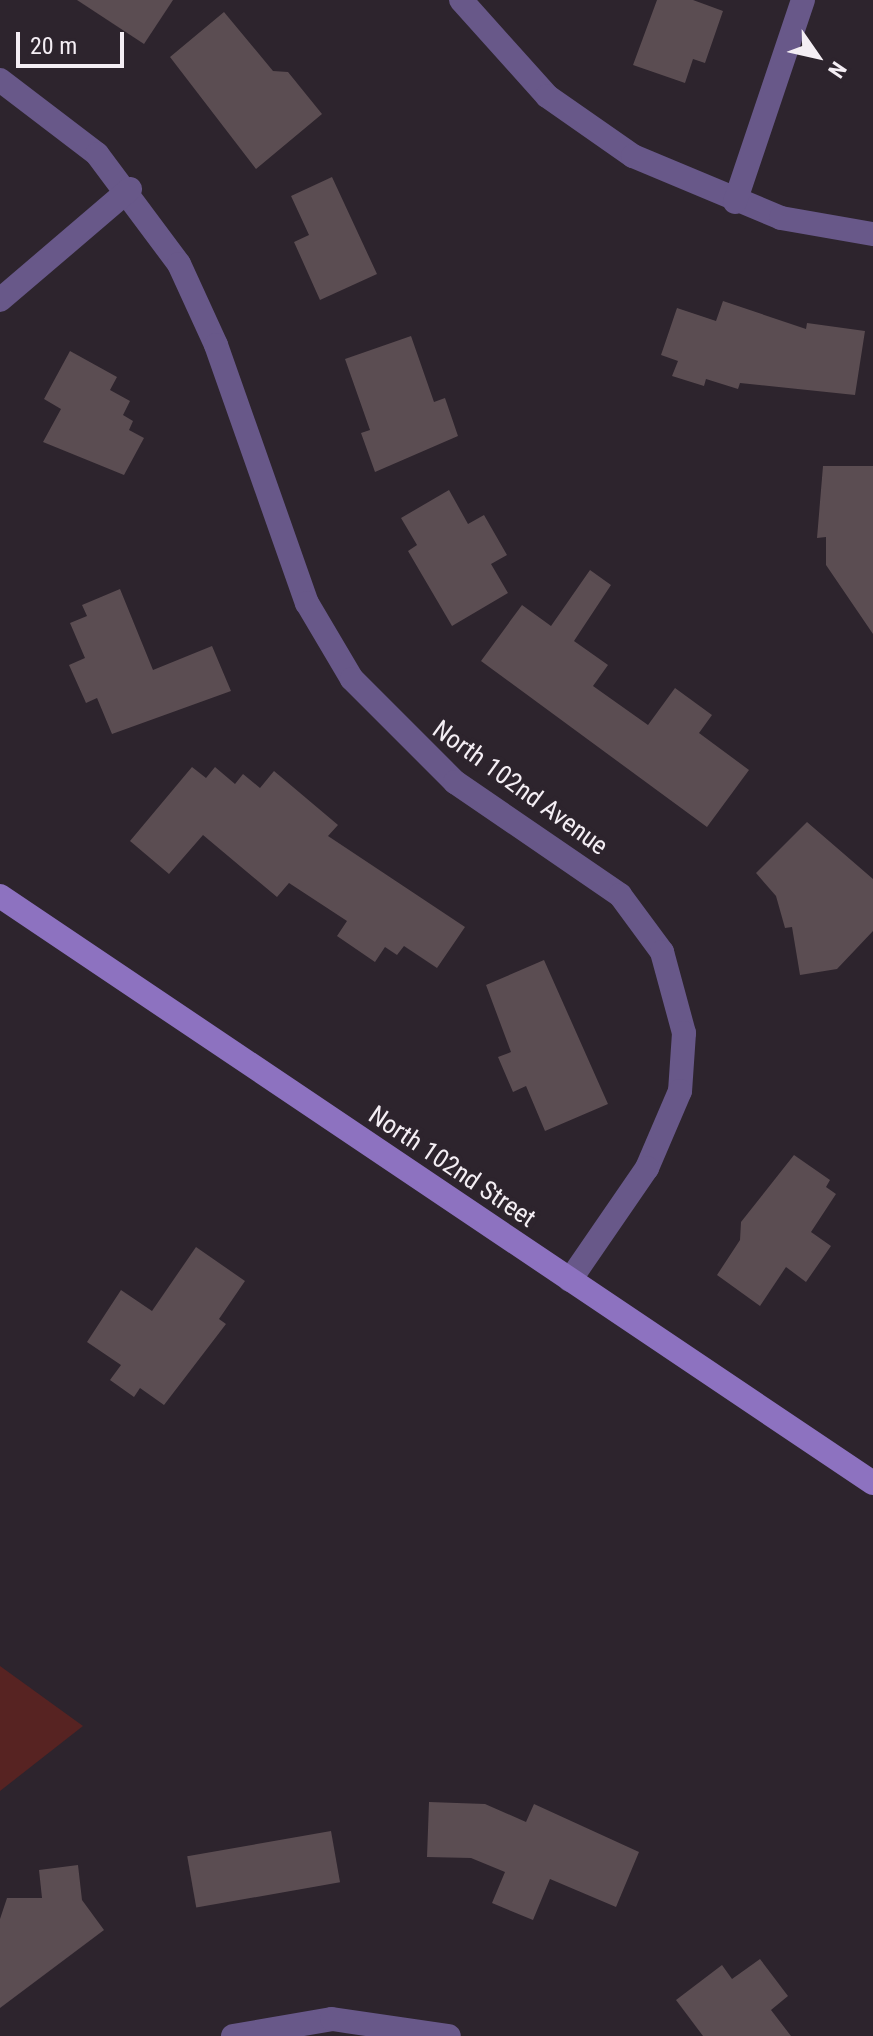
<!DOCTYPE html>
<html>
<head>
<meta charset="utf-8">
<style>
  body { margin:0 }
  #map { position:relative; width:873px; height:2036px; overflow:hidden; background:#2d242d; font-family:"Roboto Condensed",sans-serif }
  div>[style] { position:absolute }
  .green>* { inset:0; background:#572322 }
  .building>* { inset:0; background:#5b4d52; transform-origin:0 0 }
  .street>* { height:24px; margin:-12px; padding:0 12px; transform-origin:12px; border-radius:12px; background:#685889 }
  .secondary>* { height:24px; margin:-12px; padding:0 12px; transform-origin:12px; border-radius:12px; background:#8d72c0 }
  span { translate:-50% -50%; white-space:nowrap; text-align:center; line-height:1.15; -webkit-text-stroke:8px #2d242d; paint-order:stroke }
  .street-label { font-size:26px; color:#f4eef4 }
  .north { position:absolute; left:777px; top:16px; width:80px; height:80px; -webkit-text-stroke:6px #2d242d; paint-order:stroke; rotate:124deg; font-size:22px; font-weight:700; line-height:32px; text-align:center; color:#f4eef4 }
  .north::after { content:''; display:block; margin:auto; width:28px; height:36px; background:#f4eef4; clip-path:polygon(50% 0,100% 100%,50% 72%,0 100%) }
  .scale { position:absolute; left:16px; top:32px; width:108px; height:36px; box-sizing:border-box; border:4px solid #f4eef4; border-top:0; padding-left:10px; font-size:24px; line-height:28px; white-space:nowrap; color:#f4eef4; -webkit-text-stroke:6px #2d242d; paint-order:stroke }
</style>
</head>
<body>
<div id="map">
  <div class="green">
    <i style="clip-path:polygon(0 1666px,83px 1726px,0 1791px)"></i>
  </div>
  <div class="building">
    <i style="clip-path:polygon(77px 0,173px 0,144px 44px)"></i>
    <i style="clip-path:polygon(657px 0,693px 0,723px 11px,705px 63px,693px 59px,685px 83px,633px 65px)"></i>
    <i style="clip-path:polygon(224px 12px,273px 71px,288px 72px,322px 114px,256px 169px,170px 57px)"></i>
    <i style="clip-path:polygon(332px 177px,377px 274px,320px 300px,294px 242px,309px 235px,291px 196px)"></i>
    <i style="clip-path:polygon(723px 301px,806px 329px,807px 323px,865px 331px,855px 395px,740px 383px,738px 389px,706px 379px,704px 386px,672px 376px,678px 361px,661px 355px,677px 308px,716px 321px)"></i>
    <i style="clip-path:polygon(411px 336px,434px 402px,445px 398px,458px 436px,375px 472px,361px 433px,370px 430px,345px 359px)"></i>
    <i style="clip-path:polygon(70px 351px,117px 377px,110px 390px,130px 401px,123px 415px,133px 421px,129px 430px,144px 438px,124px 475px,43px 442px,61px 409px,44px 399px)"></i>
    <i style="clip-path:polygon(823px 466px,873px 466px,873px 634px,826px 565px,826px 537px,817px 538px)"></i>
    <i style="clip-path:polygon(449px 490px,468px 524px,484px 515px,507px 555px,491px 564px,508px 593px,452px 626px,408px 551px,417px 545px,401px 518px)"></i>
    <i style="clip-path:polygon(590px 570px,611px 585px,574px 641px,608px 665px,593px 686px,648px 725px,675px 688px,712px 715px,699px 733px,749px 770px,707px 827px,481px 661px,522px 605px,551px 626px)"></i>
    <i style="clip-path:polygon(120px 589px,153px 670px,212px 646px,231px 691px,112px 734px,97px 698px,86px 703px,69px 665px,85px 658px,70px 623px,87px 616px,82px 605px)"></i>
    <i style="clip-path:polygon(192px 767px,206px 778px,215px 767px,235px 784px,243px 774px,260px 788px,274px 771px,338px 825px,328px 836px,465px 927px,437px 968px,404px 946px,397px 955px,385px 947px,375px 962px,337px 936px,347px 921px,289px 883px,277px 897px,203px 835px,169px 874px,130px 841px)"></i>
    <i style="clip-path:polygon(807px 822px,873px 879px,873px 931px,837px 969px,800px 975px,792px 927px,785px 928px,776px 896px,756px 873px)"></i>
    <i style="clip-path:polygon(544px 960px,608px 1104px,545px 1131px,526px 1086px,513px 1092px,498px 1057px,511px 1052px,486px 985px)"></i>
    <i style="clip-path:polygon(794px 1155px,830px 1180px,826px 1187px,836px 1194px,811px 1232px,831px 1246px,806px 1282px,786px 1267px,760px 1306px,717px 1275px,740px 1240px,741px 1222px)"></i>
    <i style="clip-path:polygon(196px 1247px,245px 1281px,219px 1319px,226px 1324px,164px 1405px,140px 1388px,134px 1397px,110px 1380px,121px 1365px,87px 1342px,121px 1290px,152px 1311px)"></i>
    <i style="clip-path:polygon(429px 1802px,485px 1804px,526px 1822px,534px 1804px,639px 1852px,616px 1907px,550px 1879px,533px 1920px,492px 1903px,505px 1872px,471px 1858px,427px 1857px)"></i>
    <i style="left:331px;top:1831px;width:52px;height:146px;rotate:80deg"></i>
    <i style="clip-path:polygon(78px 1865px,82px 1900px,104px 1930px,0 2008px,0 1919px,7px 1898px,42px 1898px,39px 1870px)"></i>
    <i style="clip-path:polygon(760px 1959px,788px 1996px,771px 2010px,791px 2036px,703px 2036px,676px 2000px,722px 1965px,732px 1979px)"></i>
  </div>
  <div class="street">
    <i style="left:461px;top:0;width:129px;rotate:48.1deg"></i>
    <i style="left:547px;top:96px;width:105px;rotate:34.9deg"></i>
    <i style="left:633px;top:156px;width:160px;rotate:22.7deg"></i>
    <i style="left:781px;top:218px;width:93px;rotate:9.9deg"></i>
    <i style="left:0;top:80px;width:122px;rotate:37.3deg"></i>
    <i style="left:97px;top:154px;width:137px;rotate:53.3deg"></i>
    <i style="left:179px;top:264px;width:89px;rotate:65.4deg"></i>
    <i style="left:216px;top:345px;width:274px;rotate:70.6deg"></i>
    <i style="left:307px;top:603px;width:88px;rotate:59.4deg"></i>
    <i style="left:352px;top:679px;width:146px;rotate:45deg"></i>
    <i style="left:455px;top:782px;width:200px;rotate:34.4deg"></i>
    <i style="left:620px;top:895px;width:71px;rotate:53.6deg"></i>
    <i style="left:662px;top:952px;width:84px;rotate:74.8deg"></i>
    <i style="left:684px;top:1033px;width:58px;rotate:93.9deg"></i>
    <i style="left:680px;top:1091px;width:84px;rotate:113.2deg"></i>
    <i style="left:647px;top:1168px;width:136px;rotate:124.5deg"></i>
    <i style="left:735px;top:202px;width:213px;rotate:-71.4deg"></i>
    <i style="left:0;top:300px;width:171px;rotate:-40.5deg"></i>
    <i style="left:233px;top:2036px;width:100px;rotate:-9.7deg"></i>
    <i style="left:332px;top:2019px;width:118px;rotate:8.3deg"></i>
  </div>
  <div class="secondary">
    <i style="left:0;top:896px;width:1052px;rotate:33.92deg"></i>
  </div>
  <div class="street-label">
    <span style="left:520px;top:788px;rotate:36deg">North 102nd Avenue</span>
    <span style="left:452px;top:1167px;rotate:34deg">North 102nd Street</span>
  </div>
  <div class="north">N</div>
  <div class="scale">20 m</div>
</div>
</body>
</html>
